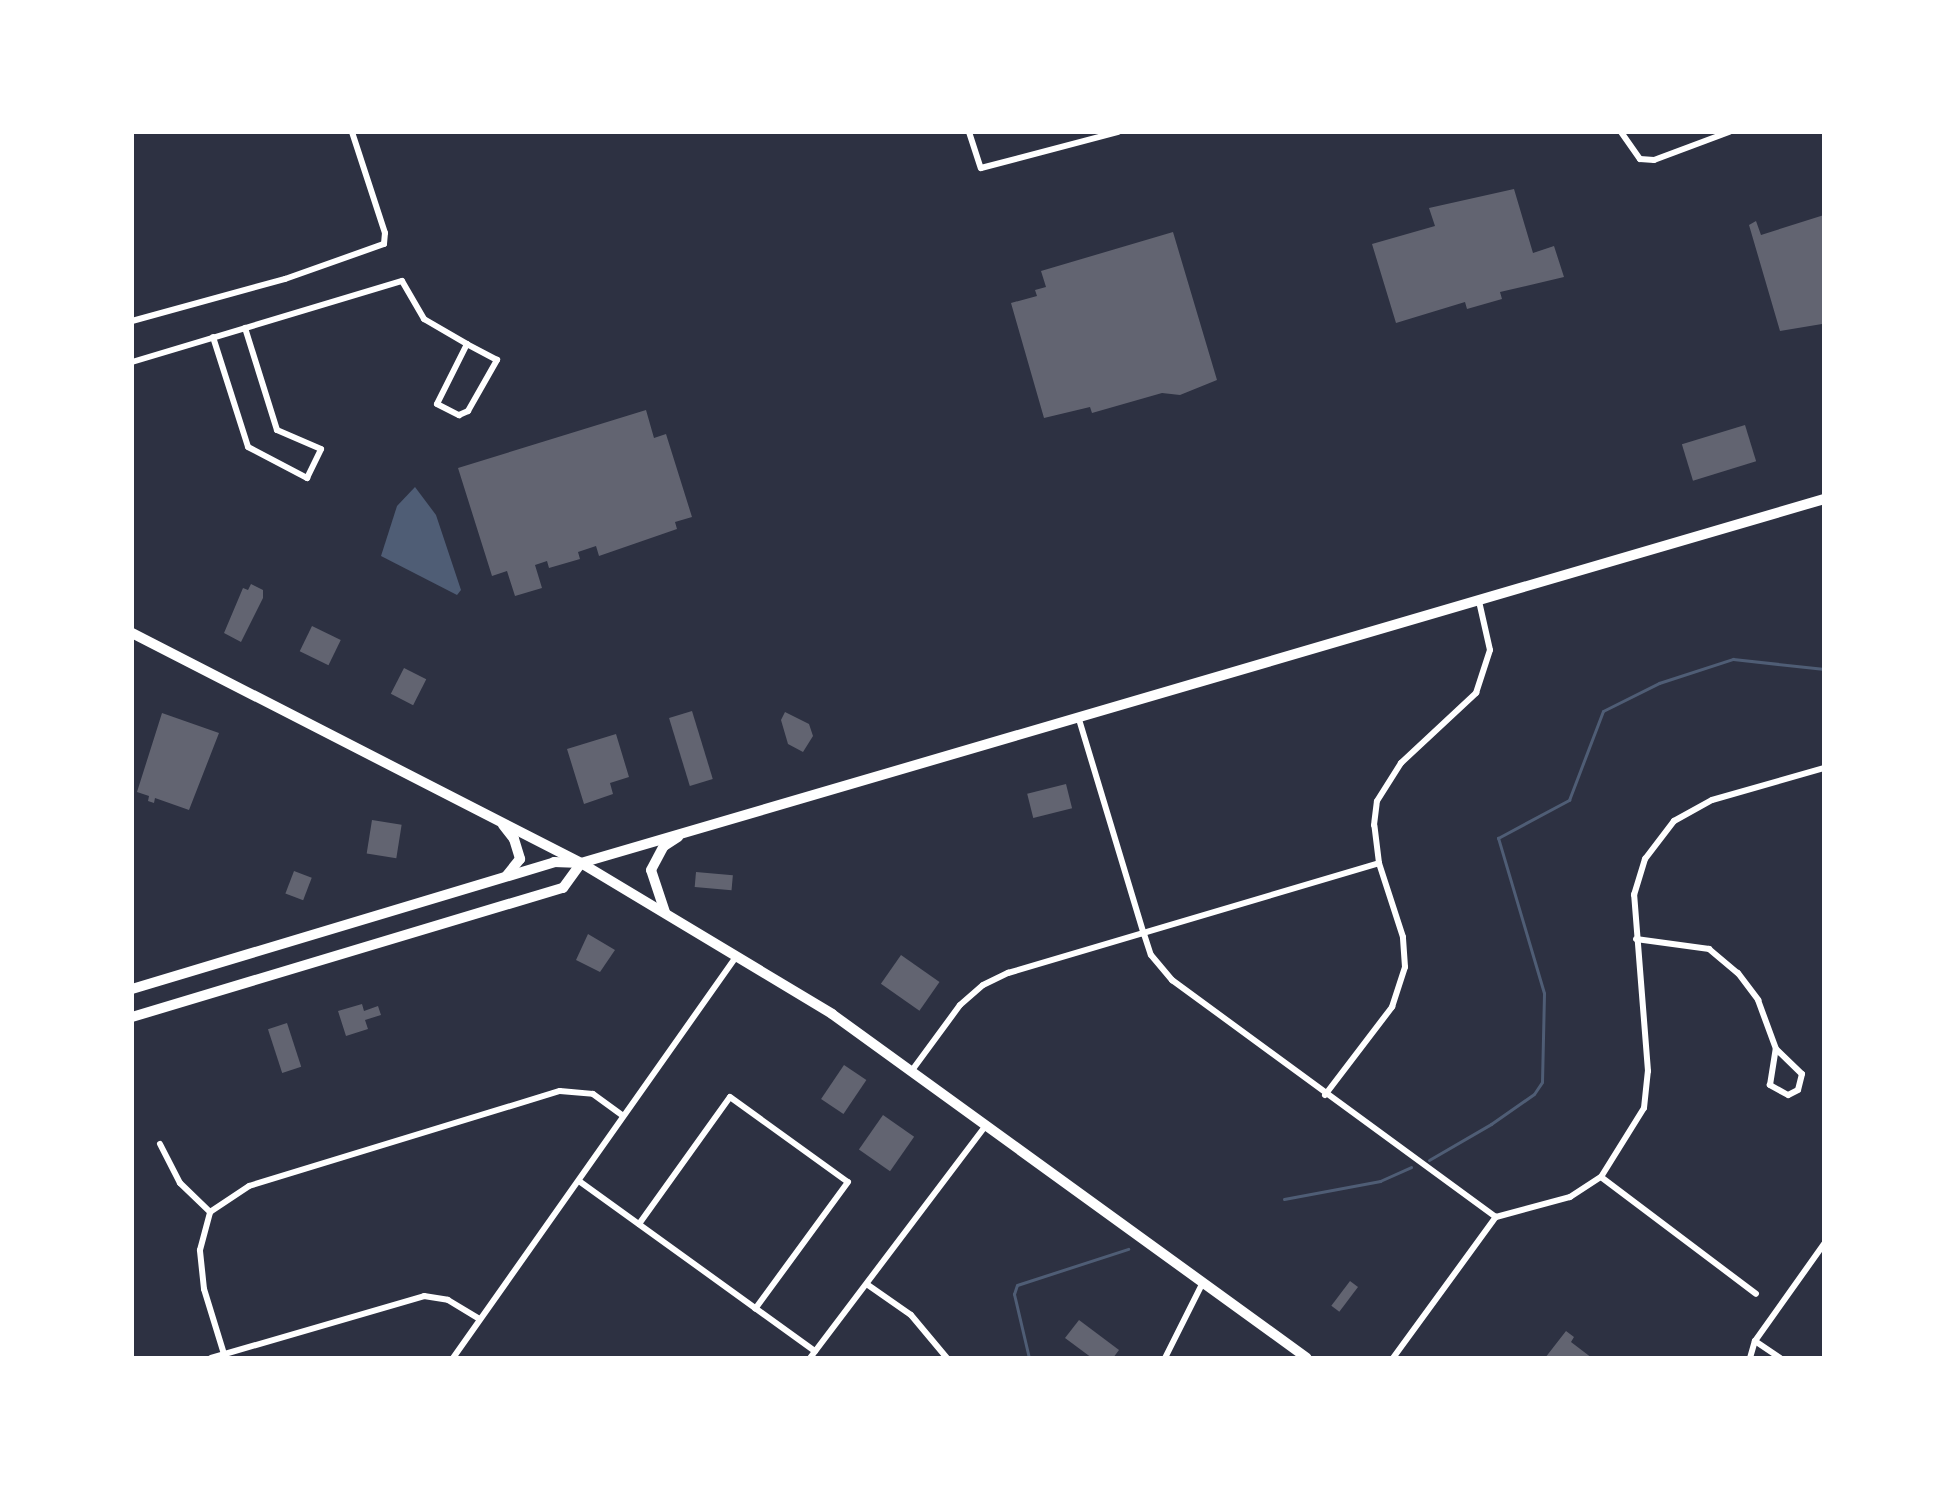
<!DOCTYPE html>
<html>
<head>
<meta charset="utf-8">
<style>
  body { margin:0 }
  #map { position:relative; width:1956px; height:1490px; overflow:hidden; background:#2d3142; font-family:Barlow,sans-serif }
  div>[style] { position:absolute }
  .water>* { inset:0; background:#4f5d75 }
  .stream>* { height:3px; margin:-1.5px; padding:0 1.5px; transform-origin:1.5px; border-radius:1.5px; background:#4f5d75 }
  .building>* { inset:0; background:#626471; transform-origin:0 0 }
  .minor>* { height:6px; margin:-3px; padding:0 3px; transform-origin:3px; border-radius:3px; background:#fff }
  .primary>* { height:10px; margin:-5px; padding:0 5px; transform-origin:5px; border-radius:5px; background:#fff }
  span { translate:-50% -50%; white-space:nowrap; text-align:center; line-height:1.15; -webkit-text-stroke:6px #fff; paint-order:stroke }
  .frame { position:absolute; inset:0; border:134px solid #fff; pointer-events:none }
</style>
</head>
<body>
<div id="map">
  <div class="water">
    <i style="clip-path:polygon(415px 487px,436px 515px,461px 590px,457px 595px,381px 556px,397px 506px)"></i>
  </div>
  <div class="stream">
    <i style="left:1429px;top:1160px;width:72px;rotate:-30.1deg"></i>
    <i style="left:1491px;top:1124px;width:52px;rotate:-34.9deg"></i>
    <i style="left:1534px;top:1094px;width:14px;rotate:-56deg"></i>
    <i style="left:1542px;top:1082px;width:89px;rotate:-88.7deg"></i>
    <i style="left:1544px;top:993px;width:162px;rotate:-106.5deg"></i>
    <i style="left:1498px;top:838px;width:81px;rotate:-28.2deg"></i>
    <i style="left:1569px;top:800px;width:95px;rotate:-69.1deg"></i>
    <i style="left:1603px;top:711px;width:63px;rotate:-26.6deg"></i>
    <i style="left:1659px;top:683px;width:78px;rotate:-18deg"></i>
    <i style="left:1733px;top:659px;width:92px;rotate:6.3deg"></i>
    <i style="left:1284px;top:1199px;width:98px;rotate:-10.6deg"></i>
    <i style="left:1380px;top:1181px;width:34px;rotate:-24deg"></i>
    <i style="left:1029px;top:1358px;width:66px;rotate:-103.2deg"></i>
    <i style="left:1014px;top:1294px;width:9px;rotate:-72deg"></i>
    <i style="left:1017px;top:1285px;width:117px;rotate:-18deg"></i>
  </div>
  <div class="building">
    <i style="clip-path:polygon(1514px 189px,1533px 253px,1554px 246px,1564px 277px,1500px 292px,1502px 299px,1467px 309px,1465px 302px,1396px 323px,1372px 244px,1435px 226px,1429px 208px)"></i>
    <i style="clip-path:polygon(1824px 215px,1822px 324px,1780px 331px,1749px 225px,1756px 221px,1761px 235px)"></i>
    <i style="clip-path:polygon(1173px 232px,1217px 380px,1180px 395px,1162px 393px,1092px 413px,1090px 407px,1044px 418px,1011px 303px,1037px 296px,1035px 290px,1046px 287px,1041px 271px)"></i>
    <i style="clip-path:polygon(646px 410px,654px 438px,666px 434px,692px 517px,675px 522px,677px 529px,599px 556px,596px 546px,578px 552px,580px 559px,549px 568px,547px 561px,535px 565px,542px 588px,515px 596px,507px 571px,492px 576px,458px 468px)"></i>
    <i style="left:1745px;top:425px;width:38px;height:66px;rotate:73deg"></i>
    <i style="clip-path:polygon(251px 584px,263px 590px,263px 598px,241px 642px,224px 633px,243px 588px,248px 590px)"></i>
    <i style="left:312px;top:626px;width:32px;height:28px;rotate:26deg"></i>
    <i style="left:404px;top:668px;width:25px;height:29px;rotate:27deg"></i>
    <i style="left:692px;top:711px;width:71px;height:24px;rotate:73deg"></i>
    <i style="clip-path:polygon(785px 712px,809px 724px,813px 736px,803px 752px,788px 744px,781px 720px)"></i>
    <i style="clip-path:polygon(162px 713px,219px 733px,189px 810px,155px 798px,154px 803px,148px 801px,149px 796px,137px 792px)"></i>
    <i style="clip-path:polygon(616px 734px,629px 777px,610px 783px,613px 794px,584px 804px,567px 749px)"></i>
    <i style="left:1066px;top:784px;width:25px;height:40px;rotate:76deg"></i>
    <i style="left:372px;top:820px;width:30px;height:34px;rotate:9deg"></i>
    <i style="left:294px;top:871px;width:19px;height:24px;rotate:21deg"></i>
    <i style="left:696px;top:872px;width:37px;height:15px;rotate:5deg"></i>
    <i style="clip-path:polygon(588px 934px,615px 950px,600px 972px,576px 960px)"></i>
    <i style="left:901px;top:955px;width:47px;height:35px;rotate:35deg"></i>
    <i style="clip-path:polygon(362px 1004px,364px 1011px,378px 1006px,381px 1015px,365px 1020px,368px 1029px,346px 1036px,338px 1011px)"></i>
    <i style="left:287px;top:1023px;width:46px;height:20px;rotate:72deg"></i>
    <i style="left:844px;top:1065px;width:27px;height:41px;rotate:34deg"></i>
    <i style="left:883px;top:1115px;width:38px;height:42px;rotate:35deg"></i>
    <i style="left:1350px;top:1281px;width:10px;height:31px;rotate:37deg"></i>
    <i style="clip-path:polygon(1079px 1320px,1119px 1350px,1113px 1358px,1092px 1358px,1065px 1338px)"></i>
    <i style="clip-path:polygon(1566px 1331px,1574px 1337px,1571px 1342px,1592px 1358px,1545px 1358px)"></i>
  </div>
  <div class="minor">
    <i style="left:969px;top:132px;width:38px;rotate:72deg"></i>
    <i style="left:981px;top:168px;width:142px;rotate:-14.7deg"></i>
    <i style="left:1621px;top:132px;width:33px;rotate:55deg"></i>
    <i style="left:1640px;top:159px;width:14px;rotate:4deg"></i>
    <i style="left:1654px;top:160px;width:80px;rotate:-20.5deg"></i>
    <i style="left:132px;top:321px;width:159px;rotate:-15.4deg"></i>
    <i style="left:285px;top:279px;width:105px;rotate:-19.5deg"></i>
    <i style="left:384px;top:244px;width:11px;rotate:-85deg"></i>
    <i style="left:385px;top:233px;width:106px;rotate:-108.1deg"></i>
    <i style="left:213px;top:337px;width:115px;rotate:72.3deg"></i>
    <i style="left:248px;top:447px;width:67px;rotate:27.7deg"></i>
    <i style="left:307px;top:478px;width:32px;rotate:-64deg"></i>
    <i style="left:321px;top:449px;width:48px;rotate:-156.6deg"></i>
    <i style="left:277px;top:430px;width:107px;rotate:-107.4deg"></i>
    <i style="left:132px;top:362px;width:282px;rotate:-16.7deg"></i>
    <i style="left:402px;top:281px;width:44px;rotate:59.9deg"></i>
    <i style="left:424px;top:319px;width:50px;rotate:30.2deg"></i>
    <i style="left:467px;top:344px;width:67px;rotate:116.6deg"></i>
    <i style="left:437px;top:404px;width:25px;rotate:27deg"></i>
    <i style="left:459px;top:415px;width:10px;rotate:-24deg"></i>
    <i style="left:468px;top:411px;width:59px;rotate:-60.4deg"></i>
    <i style="left:497px;top:360px;width:34px;rotate:-152deg"></i>
    <i style="left:1078px;top:716px;width:228px;rotate:73.2deg"></i>
    <i style="left:1144px;top:934px;width:22px;rotate:72deg"></i>
    <i style="left:1151px;top:955px;width:33px;rotate:50deg"></i>
    <i style="left:1172px;top:980px;width:401px;rotate:36.2deg"></i>
    <i style="left:1636px;top:939px;width:74px;rotate:7.8deg"></i>
    <i style="left:1709px;top:949px;width:38px;rotate:40deg"></i>
    <i style="left:1738px;top:973px;width:34px;rotate:53deg"></i>
    <i style="left:1758px;top:1000px;width:52px;rotate:69.8deg"></i>
    <i style="left:1776px;top:1049px;width:36px;rotate:44deg"></i>
    <i style="left:1802px;top:1074px;width:16px;rotate:104deg"></i>
    <i style="left:1798px;top:1090px;width:11px;rotate:153deg"></i>
    <i style="left:1788px;top:1095px;width:21px;rotate:-151deg"></i>
    <i style="left:1770px;top:1085px;width:36px;rotate:-81deg"></i>
    <i style="left:913px;top:1069px;width:79px;rotate:-53.7deg"></i>
    <i style="left:960px;top:1005px;width:30px;rotate:-41deg"></i>
    <i style="left:983px;top:985px;width:28px;rotate:-26deg"></i>
    <i style="left:1008px;top:973px;width:387px;rotate:-16.5deg"></i>
    <i style="left:1325px;top:1095px;width:111px;rotate:-52.7deg"></i>
    <i style="left:1392px;top:1007px;width:42px;rotate:-72deg"></i>
    <i style="left:1405px;top:967px;width:30px;rotate:-94deg"></i>
    <i style="left:1403px;top:937px;width:78px;rotate:-108deg"></i>
    <i style="left:1379px;top:863px;width:38px;rotate:-97deg"></i>
    <i style="left:1374px;top:825px;width:24px;rotate:-83deg"></i>
    <i style="left:1377px;top:801px;width:45px;rotate:-57.7deg"></i>
    <i style="left:1401px;top:763px;width:103px;rotate:-43deg"></i>
    <i style="left:1476px;top:693px;width:45px;rotate:-72deg"></i>
    <i style="left:1490px;top:650px;width:50px;rotate:-102.7deg"></i>
    <i style="left:160px;top:1144px;width:44px;rotate:62.9deg"></i>
    <i style="left:180px;top:1183px;width:42px;rotate:44deg"></i>
    <i style="left:1601px;top:1177px;width:194px;rotate:37deg"></i>
    <i style="left:579px;top:1181px;width:291px;rotate:35.8deg"></i>
    <i style="left:1496px;top:1217px;width:77px;rotate:-15.1deg"></i>
    <i style="left:1570px;top:1197px;width:37px;rotate:-33deg"></i>
    <i style="left:1601px;top:1177px;width:81px;rotate:-58.1deg"></i>
    <i style="left:1644px;top:1108px;width:37px;rotate:-84deg"></i>
    <i style="left:1648px;top:1071px;width:177px;rotate:-94.5deg"></i>
    <i style="left:1634px;top:895px;width:38px;rotate:-73deg"></i>
    <i style="left:1645px;top:859px;width:48px;rotate:-52.7deg"></i>
    <i style="left:1674px;top:821px;width:43px;rotate:-28.9deg"></i>
    <i style="left:1712px;top:800px;width:116px;rotate:-15.9deg"></i>
    <i style="left:639px;top:1224px;width:156px;rotate:-54.4deg"></i>
    <i style="left:730px;top:1097px;width:145px;rotate:35.8deg"></i>
    <i style="left:848px;top:1182px;width:157px;rotate:126.2deg"></i>
    <i style="left:868px;top:1285px;width:52px;rotate:34.9deg"></i>
    <i style="left:911px;top:1315px;width:56px;rotate:50.1deg"></i>
    <i style="left:1755px;top:1341px;width:30px;rotate:34deg"></i>
    <i style="left:224px;top:1354px;width:68px;rotate:-107.1deg"></i>
    <i style="left:204px;top:1289px;width:39px;rotate:-96deg"></i>
    <i style="left:200px;top:1250px;width:39px;rotate:-75deg"></i>
    <i style="left:210px;top:1212px;width:47px;rotate:-33.7deg"></i>
    <i style="left:249px;top:1186px;width:325px;rotate:-17deg"></i>
    <i style="left:560px;top:1091px;width:33px;rotate:5deg"></i>
    <i style="left:593px;top:1094px;width:37px;rotate:36deg"></i>
    <i style="left:211px;top:1358px;width:222px;rotate:-16.2deg"></i>
    <i style="left:424px;top:1296px;width:24px;rotate:9deg"></i>
    <i style="left:448px;top:1300px;width:37px;rotate:31deg"></i>
    <i style="left:453px;top:1358px;width:492px;rotate:-54.8deg"></i>
    <i style="left:810px;top:1358px;width:293px;rotate:-52.9deg"></i>
    <i style="left:1165px;top:1358px;width:83px;rotate:-63.4deg"></i>
    <i style="left:1393px;top:1358px;width:175px;rotate:-53.9deg"></i>
    <i style="left:1750px;top:1358px;width:18px;rotate:-74deg"></i>
    <i style="left:1755px;top:1341px;width:119px;rotate:-54.6deg"></i>
  </div>
  <div class="primary">
    <i style="left:132px;top:633px;width:504px;rotate:27.12deg"></i>
    <i style="left:581px;top:863px;width:293px;rotate:31deg"></i>
    <i style="left:832px;top:1014px;width:586px;rotate:35.91deg"></i>
    <i style="left:503px;top:825px;width:18px;rotate:52deg"></i>
    <i style="left:514px;top:839px;width:21px;rotate:73deg"></i>
    <i style="left:520px;top:859px;width:21px;rotate:129deg"></i>
    <i style="left:665px;top:912px;width:44px;rotate:-108.4deg"></i>
    <i style="left:651px;top:870px;width:27px;rotate:-62deg"></i>
    <i style="left:664px;top:846px;width:17px;rotate:-33deg"></i>
    <i style="left:132px;top:989px;width:441px;rotate:-16.7deg"></i>
    <i style="left:554px;top:862px;width:27px;rotate:2deg"></i>
    <i style="left:581px;top:863px;width:1295px;rotate:-16.32deg"></i>
    <i style="left:132px;top:1017px;width:450px;rotate:-16.7deg"></i>
    <i style="left:563px;top:888px;width:31px;rotate:-54deg"></i>
  </div>
  <div class="frame"></div>
</div>
</body>
</html>
